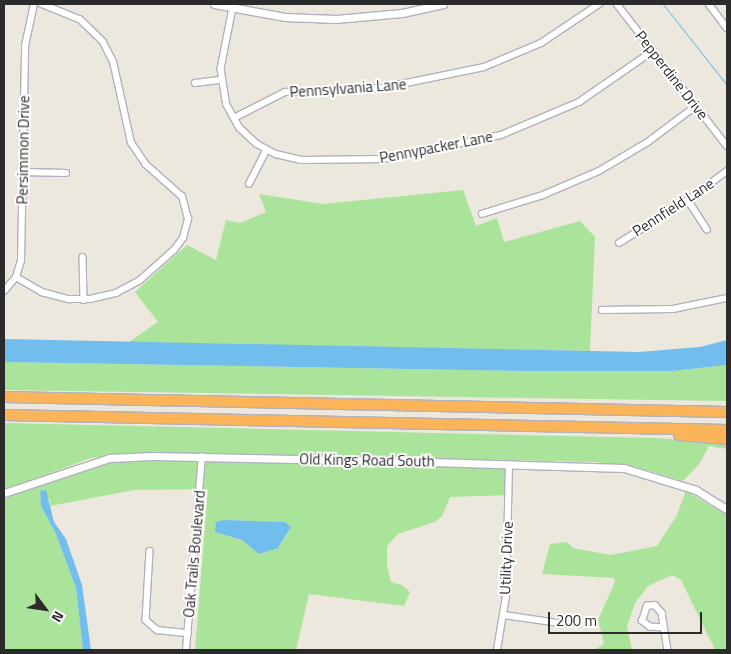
<!DOCTYPE html>
<html>
<head>
<meta charset="utf-8">
<style>
  body { margin:0 }
  #map { position:relative; width:731px; height:654px; overflow:hidden; background:#ede8dd; font-family:"Titillium Web",sans-serif }
  div>[style] { position:absolute }
  .green>* { inset:0; background:#aae39a }
  .water>* { inset:0; background:#71bded }
  .stream>* { height:1px; margin:-0.5px; padding:0 0.5px; transform-origin:0.5px; border-radius:0.5px; background:#71bded }
  .roads { filter:drop-shadow(1px 0 #b1b1be) drop-shadow(-1px 0 #b1b1be) drop-shadow(0 1px #b1b1be) drop-shadow(0 -1px #b1b1be) }
  .minor>* { height:5.5px; margin:-2.75px; padding:0 2.75px; transform-origin:2.75px; border-radius:2.75px; background:#fff }
  .tertiary>* { height:7px; margin:-3.5px; padding:0 3.5px; transform-origin:3.5px; border-radius:3.5px; background:#fff }
  .motorway>* { height:10px; margin:-5px; padding:0 5px; transform-origin:5px; border-radius:5px; background:#fcb458 }
  span { translate:-50% -50%; white-space:nowrap; text-align:center; line-height:1.15; -webkit-text-stroke:4px #fff; paint-order:stroke }
  .street-label { font-size:15px; color:#2b2b2b }
  .frame { position:absolute; inset:0; border:5px solid #2b2b2b; pointer-events:none }
  .north { position:absolute; left:20px; top:584px; width:50px; height:50px; -webkit-text-stroke:4px #fff; paint-order:stroke; rotate:121deg; font-size:14px; font-weight:700; line-height:20px; text-align:center; color:#2b2b2b }
  .north::after { content:''; display:block; margin:auto; width:18px; height:22px; background:#2b2b2b; clip-path:polygon(50% 0,100% 100%,50% 72%,0 100%) }
  .scale { position:absolute; left:548px; top:612px; width:154px; height:22px; box-sizing:border-box; border:2px solid #2b2b2b; border-top:0; padding-left:6px; font-size:15px; line-height:18px; white-space:nowrap; color:#2b2b2b; -webkit-text-stroke:4px #fff; paint-order:stroke }
</style>
</head>
<body>
<div id="map">
  <div class="green">
    <i style="clip-path:polygon(463px 190px,476px 226px,497px 218px,504px 242px,580px 221px,595px 237px,590px 351px,129px 342px,158px 322px,135px 292px,187px 245px,216px 260px,226px 220px,240px 223px,266px 212px,259px 194px,323px 204px)"></i>
    <i style="clip-path:polygon(4px 362px,524px 371px,672px 371px,727px 365px,727px 401px,4px 390px)"></i>
    <i style="clip-path:polygon(4px 423px,654px 438px,727px 442px,727px 449px,709px 446px,699px 464px,683px 481px,640px 468px,594px 462px,144px 452px,91px 458px,4px 490px)"></i>
    <i style="clip-path:polygon(evenodd,139px 459px,409px 463px,512px 469px,511px 495px,450px 497px,442px 516px,435px 522px,398px 534px,387px 546px,387px 565px,391px 582px,402px 585px,410px 592px,404px 606px,309px 594px,296px 650px,195px 650px,208px 489px,134px 490px,50px 506px,50px 500px,40px 492px,41px 506px,56px 534px,76px 588px,83px 650px,4px 650px,4px 496px,105px 462px,139px 459px,224px 520px,285px 522px,291px 527px,280px 546px,261px 554px,242px 540px,215px 532px,224px 520px)"></i>
    <i style="clip-path:polygon(686px 491px,727px 515px,727px 650px,715px 650px,681px 580px,672px 575px,648px 586px,635px 603px,627px 626px,632px 650px,594px 650px,604px 644px,598px 620px,615px 582px,614px 578px,542px 574px,550px 544px,567px 542px,573px 548px,611px 555px,657px 546px,676px 517px)"></i>
  </div>
  <div class="water">
    <i style="clip-path:polygon(4px 339px,639px 352px,700px 347px,727px 340px,727px 365px,672px 371px,524px 371px,4px 362px)"></i>
    <i style="clip-path:polygon(46px 490px,54px 522px,66px 539px,82px 585px,91px 650px,83px 650px,76px 588px,56px 534px,41px 506px,40px 491px)"></i>
    <i style="clip-path:polygon(224px 520px,285px 522px,291px 527px,278px 548px,259px 554px,242px 540px,215px 532px,216px 522px)"></i>
  </div>
  <div class="stream">
    <i style="left:663px;top:4px;width:103px;rotate:51.7deg"></i>
  </div>
  <div class="roads">
    <div class="minor">
      <i style="left:617px;top:4px;width:180px;rotate:52.2deg"></i>
      <i style="left:709px;top:4px;width:30px;rotate:53deg"></i>
      <i style="left:233px;top:8px;width:62px;rotate:101.1deg"></i>
      <i style="left:221px;top:69px;width:36px;rotate:81deg"></i>
      <i style="left:227px;top:105px;width:26px;rotate:61deg"></i>
      <i style="left:240px;top:128px;width:23px;rotate:43deg"></i>
      <i style="left:257px;top:144px;width:21px;rotate:28deg"></i>
      <i style="left:276px;top:154px;width:26px;rotate:13deg"></i>
      <i style="left:301px;top:160px;width:81px;rotate:-0.7deg"></i>
      <i style="left:382px;top:159px;width:121px;rotate:-11.4deg"></i>
      <i style="left:501px;top:135px;width:85px;rotate:-22.9deg"></i>
      <i style="left:579px;top:102px;width:90px;rotate:-34.6deg"></i>
      <i style="left:195px;top:83px;width:26px;rotate:-7deg"></i>
      <i style="left:234px;top:118px;width:57px;rotate:-27deg"></i>
      <i style="left:285px;top:92px;width:97px;rotate:-2.4deg"></i>
      <i style="left:382px;top:88px;width:104px;rotate:-11.6deg"></i>
      <i style="left:484px;top:67px;width:62px;rotate:-22.8deg"></i>
      <i style="left:541px;top:43px;width:70px;rotate:-33.9deg"></i>
      <i style="left:23px;top:172px;width:43px;rotate:1.3deg"></i>
      <i style="left:249px;top:184px;width:38px;rotate:-63deg"></i>
      <i style="left:688px;top:200px;width:35px;rotate:57deg"></i>
      <i style="left:482px;top:214px;width:64px;rotate:-17.3deg"></i>
      <i style="left:543px;top:195px;width:61px;rotate:-23.2deg"></i>
      <i style="left:599px;top:171px;width:57px;rotate:-30.6deg"></i>
      <i style="left:648px;top:142px;width:60px;rotate:-36.9deg"></i>
      <i style="left:619px;top:243px;width:81px;rotate:-31.9deg"></i>
      <i style="left:688px;top:200px;width:49px;rotate:-36.6deg"></i>
      <i style="left:83px;top:257px;width:43px;rotate:88.7deg"></i>
      <i style="left:16px;top:277px;width:30px;rotate:30deg"></i>
      <i style="left:42px;top:292px;width:28px;rotate:15deg"></i>
      <i style="left:69px;top:299px;width:21px"></i>
      <i style="left:90px;top:299px;width:27px;rotate:-13deg"></i>
      <i style="left:116px;top:293px;width:27px;rotate:-28deg"></i>
      <i style="left:140px;top:280px;width:45px;rotate:-41.4deg"></i>
      <i style="left:174px;top:250px;width:15px;rotate:-53deg"></i>
      <i style="left:183px;top:238px;width:20px;rotate:-75deg"></i>
      <i style="left:188px;top:219px;width:23px;rotate:-105deg"></i>
      <i style="left:182px;top:197px;width:48px;rotate:-138.4deg"></i>
      <i style="left:146px;top:165px;width:27px;rotate:-124deg"></i>
      <i style="left:131px;top:143px;width:83px;rotate:-102.5deg"></i>
      <i style="left:113px;top:62px;width:22px;rotate:-117deg"></i>
      <i style="left:103px;top:42px;width:32px;rotate:-136deg"></i>
      <i style="left:80px;top:20px;width:42px;rotate:-157.7deg"></i>
      <i style="left:4px;top:291px;width:18px;rotate:-49deg"></i>
      <i style="left:16px;top:277px;width:17px;rotate:-73deg"></i>
      <i style="left:21px;top:261px;width:215px;rotate:-88.9deg"></i>
      <i style="left:25px;top:46px;width:43px;rotate:-77.9deg"></i>
      <i style="left:602px;top:310px;width:71px;rotate:-0.8deg"></i>
      <i style="left:673px;top:309px;width:55px;rotate:-11.5deg"></i>
      <i style="left:150px;top:551px;width:69px;rotate:93.3deg"></i>
      <i style="left:146px;top:620px;width:15px;rotate:42deg"></i>
      <i style="left:157px;top:630px;width:31px;rotate:6deg"></i>
      <i style="left:504px;top:615px;width:56px;rotate:8.3deg"></i>
      <i style="left:663px;top:628px;width:13px;rotate:-176deg"></i>
      <i style="left:650px;top:627px;width:10px;rotate:-143deg"></i>
      <i style="left:642px;top:621px;width:16px;rotate:-72deg"></i>
      <i style="left:647px;top:606px;width:8px;rotate:-7deg"></i>
      <i style="left:655px;top:605px;width:11px;rotate:49deg"></i>
      <i style="left:662px;top:613px;width:37px;rotate:81deg"></i>
      <i style="left:186px;top:650px;width:194px;rotate:-85.3deg"></i>
      <i style="left:497px;top:650px;width:55px;rotate:-80.5deg"></i>
      <i style="left:506px;top:596px;width:131px;rotate:-88.7deg"></i>
    </div>
    <div class="tertiary">
      <i style="left:214px;top:4px;width:72px;rotate:10.4deg"></i>
      <i style="left:285px;top:17px;width:51px;rotate:2.2deg"></i>
      <i style="left:336px;top:19px;width:66px;rotate:-5.2deg"></i>
      <i style="left:402px;top:13px;width:42px;rotate:-12.4deg"></i>
      <i style="left:4px;top:493px;width:111px;rotate:-18.4deg"></i>
      <i style="left:109px;top:458px;width:44px;rotate:-2.6deg"></i>
      <i style="left:153px;top:456px;width:249px;rotate:1.2deg"></i>
      <i style="left:402px;top:461px;width:222px;rotate:1.8deg"></i>
      <i style="left:624px;top:468px;width:75px;rotate:17deg"></i>
      <i style="left:696px;top:490px;width:36px;rotate:32deg"></i>
    </div>
    <div class="motorway">
      <i style="left:4px;top:397px;width:723px;rotate:1.19deg"></i>
      <i style="left:4px;top:415px;width:723px;rotate:1.19deg"></i>
      <i style="left:679px;top:435px;width:48px;rotate:4.8deg"></i>
    </div>
  </div>
  <div class="street-label">
    <span style="left:672px;top:75px;rotate:52deg">Pepperdine Drive</span>
    <span style="left:348px;top:88px;rotate:-4deg">Pennsylvania Lane</span>
    <span style="left:436px;top:147px;rotate:-11deg">Pennypacker Lane</span>
    <span style="left:23px;top:150px;rotate:-89deg">Persimmon Drive</span>
    <span style="left:673px;top:207px;rotate:-33deg">Pennfield Lane</span>
    <span style="left:367px;top:460px;rotate:1deg">Old Kings Road South</span>
    <span style="left:194px;top:554px;rotate:-85deg">Oak Trails Boulevard</span>
    <span style="left:506px;top:558px;rotate:-88deg">Utility Drive</span>
  </div>
  <div class="frame"></div>
  <div class="north">N</div>
  <div class="scale">200 m</div>
</div>
</body>
</html>
